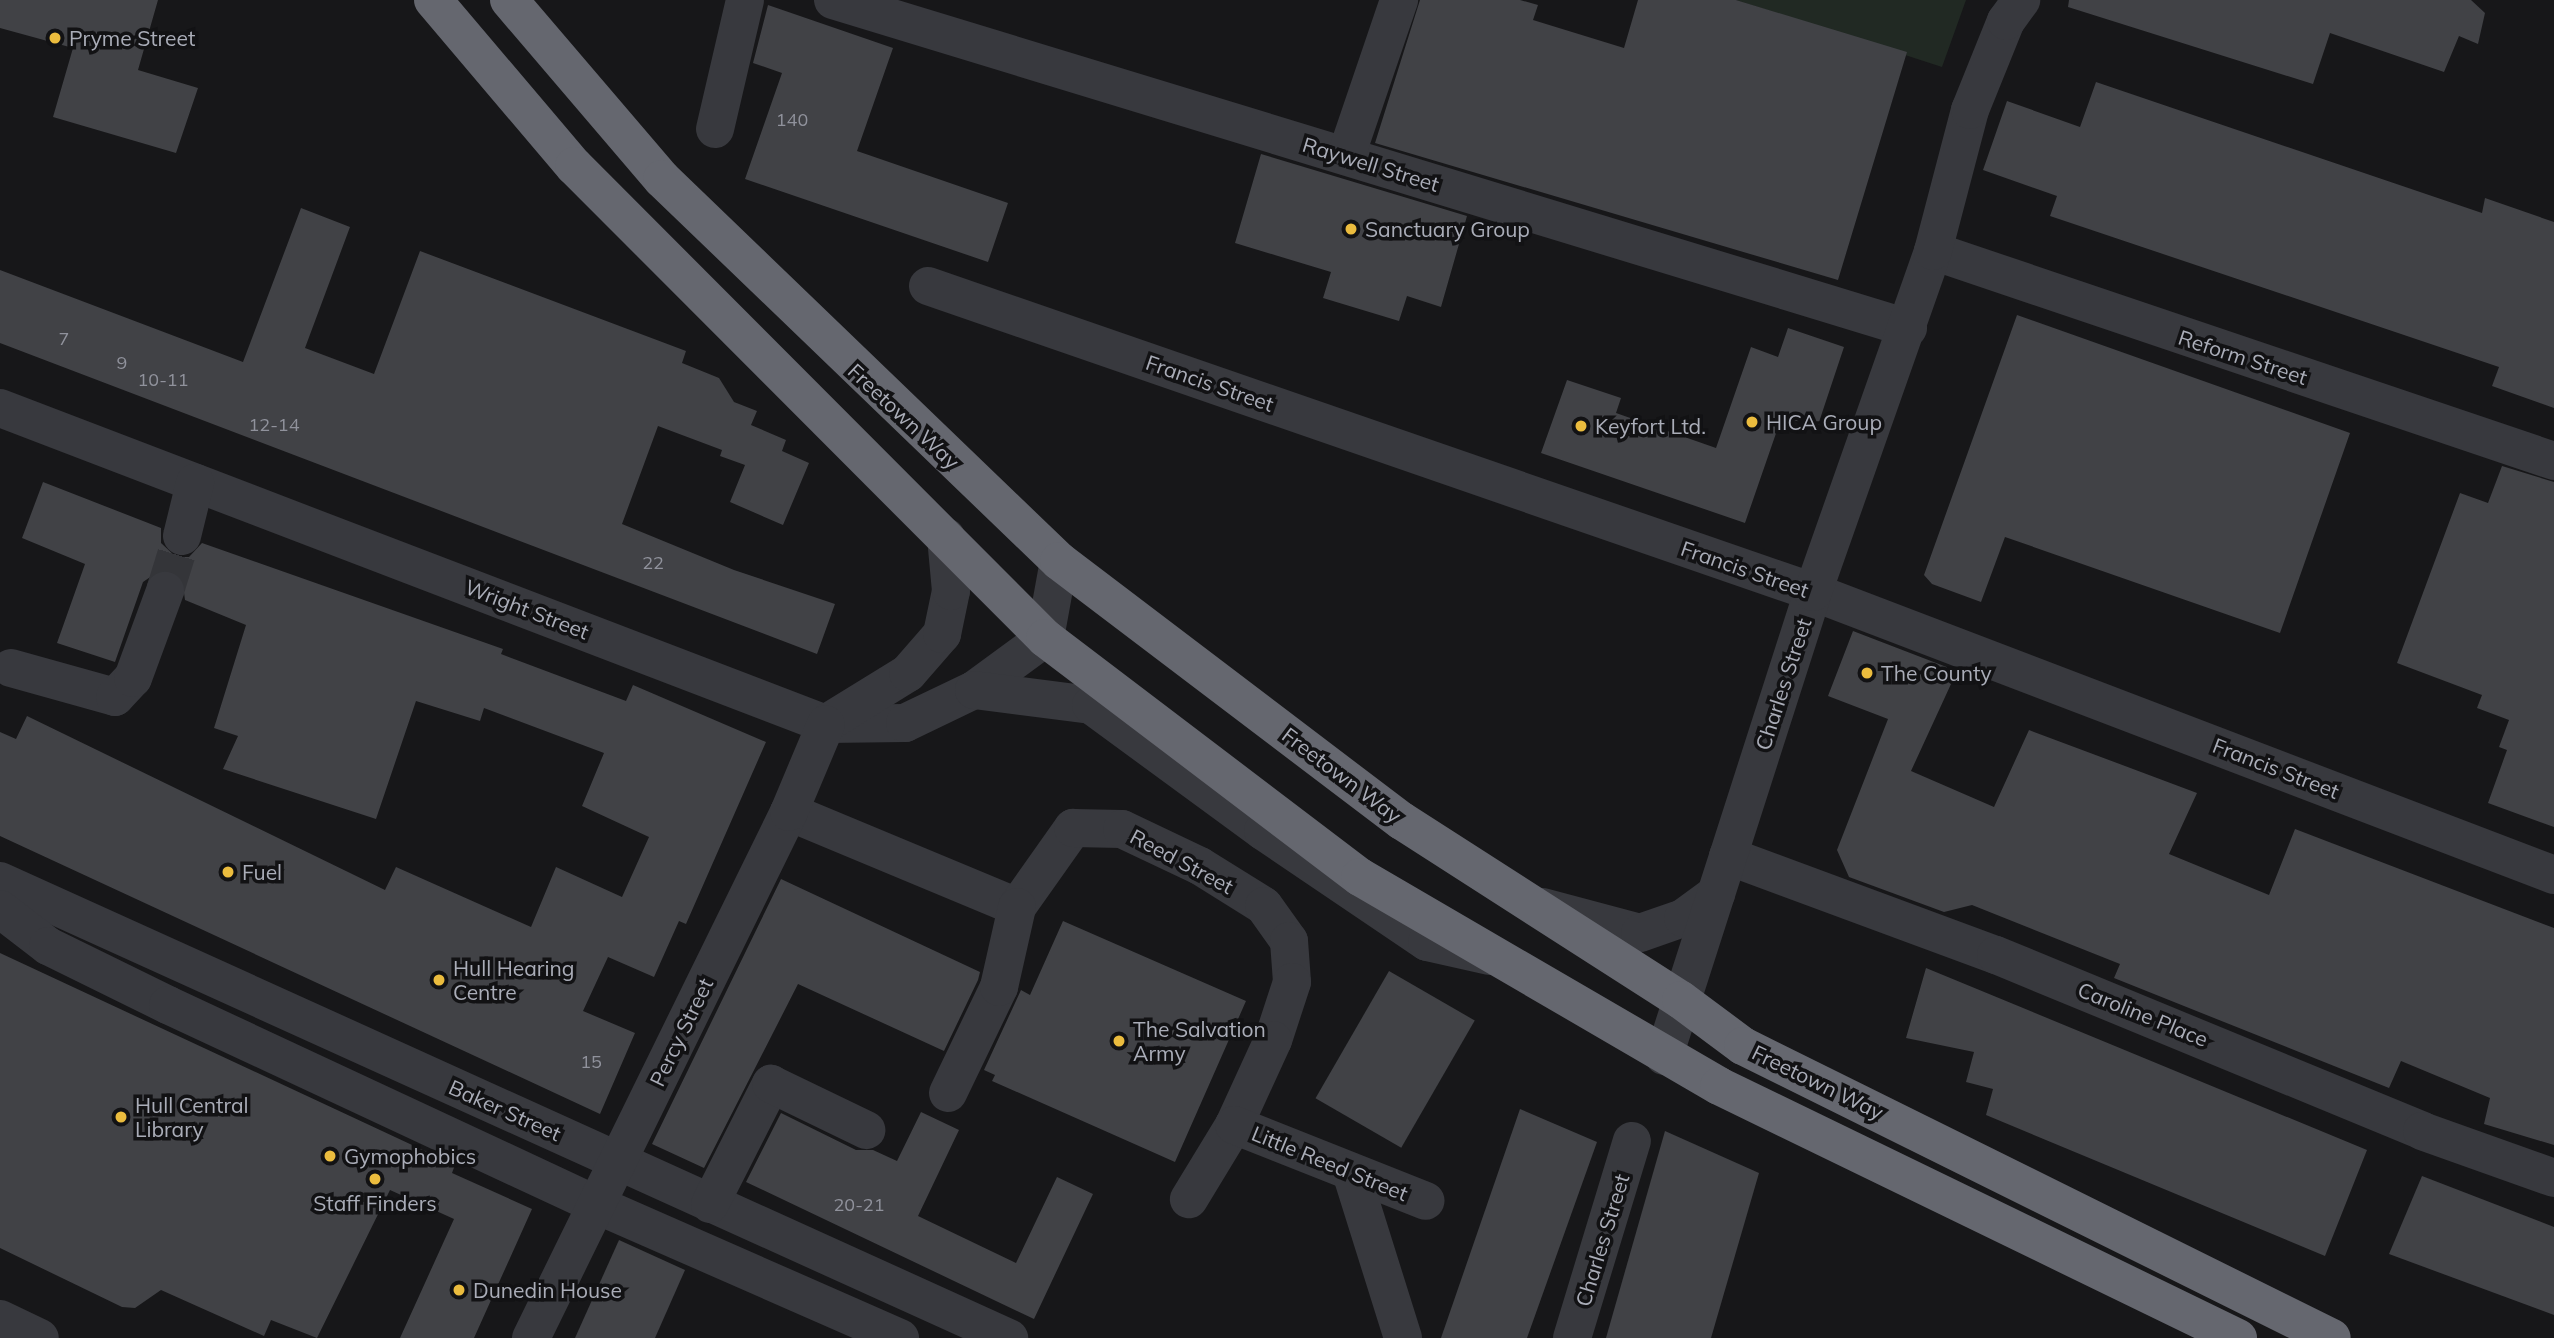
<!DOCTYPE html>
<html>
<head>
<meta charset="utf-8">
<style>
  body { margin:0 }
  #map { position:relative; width:2554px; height:1338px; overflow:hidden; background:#171719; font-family:Mulish,sans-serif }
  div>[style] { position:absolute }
  .green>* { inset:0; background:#212923 }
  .building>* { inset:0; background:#414246; transform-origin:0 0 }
  .minor-tunnel>* { height:38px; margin-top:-19px; transform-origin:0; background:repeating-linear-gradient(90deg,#343539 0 38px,transparent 0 57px) }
  .minor>* { height:38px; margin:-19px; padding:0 19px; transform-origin:19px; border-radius:19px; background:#38393e }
  .highway>* { height:38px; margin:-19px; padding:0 19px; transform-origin:19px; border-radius:19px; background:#65676f }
  .dots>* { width:19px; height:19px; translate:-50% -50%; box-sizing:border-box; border:4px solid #121214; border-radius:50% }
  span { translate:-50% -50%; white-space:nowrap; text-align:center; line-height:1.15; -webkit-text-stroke:7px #121214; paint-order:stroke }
  .number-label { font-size:18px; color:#90929c }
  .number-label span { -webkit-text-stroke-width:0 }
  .poi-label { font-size:21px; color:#aaadb8 }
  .left { translate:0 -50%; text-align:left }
  .street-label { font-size:21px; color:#aaadb8 }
</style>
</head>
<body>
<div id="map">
  <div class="green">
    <i style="clip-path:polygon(1736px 0,1966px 0,1942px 67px)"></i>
  </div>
  <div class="building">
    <i style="clip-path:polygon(0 0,158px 0,138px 70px,198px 88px,176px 153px,53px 117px,73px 48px,0 28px)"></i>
    <i style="clip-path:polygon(1420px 0,1520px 0,1538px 5px,1533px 20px,1624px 48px,1638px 0,1736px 0,1907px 52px,1838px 280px,1375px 143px)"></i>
    <i style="clip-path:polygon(2069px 0,2471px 0,2485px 13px,2478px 44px,2459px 36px,2444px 72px,2330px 33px,2313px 84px,2068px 7px)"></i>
    <i style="clip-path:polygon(768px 5px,893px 48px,857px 151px,1008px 203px,988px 262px,745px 179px,782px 73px,753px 63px)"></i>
    <i style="clip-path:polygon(2096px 82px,2482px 213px,2485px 198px,2554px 222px,2554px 408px,2492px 386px,2499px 367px,2050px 216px,2057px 196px,1983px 170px,2007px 101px,2080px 127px)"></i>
    <i style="clip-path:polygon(1261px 154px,1467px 216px,1441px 307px,1407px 296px,1399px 321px,1323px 298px,1331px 272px,1235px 243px)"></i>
    <i style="clip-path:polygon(301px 208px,350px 227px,305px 348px,374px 374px,420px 251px,686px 351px,682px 363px,719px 378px,734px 402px,757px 411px,751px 425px,786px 440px,782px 451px,809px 463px,783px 525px,730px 502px,745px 465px,720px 456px,722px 450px,658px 426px,622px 524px,734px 570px,835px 604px,817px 654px,0 343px,0 270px,243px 362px)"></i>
    <i style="clip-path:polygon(2017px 315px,2350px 433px,2280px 633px,2005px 537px,1981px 602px,1932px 584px,1924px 575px)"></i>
    <i style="clip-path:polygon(1788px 328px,1844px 347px,1817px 428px,1782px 416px,1745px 523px,1541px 453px,1567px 380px,1621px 398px,1616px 413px,1716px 448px,1751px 347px,1778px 357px)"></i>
    <i style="clip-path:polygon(2502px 466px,2554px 482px,2554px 827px,2488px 803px,2507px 750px,2499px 747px,2509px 720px,2477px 708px,2482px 695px,2397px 663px,2460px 493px,2488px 503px)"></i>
    <i style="clip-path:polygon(43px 482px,161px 528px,161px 543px,176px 557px,189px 557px,202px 543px,503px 649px,501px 654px,626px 701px,633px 685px,766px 742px,686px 924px,679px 921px,654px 977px,608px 957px,583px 1011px,635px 1033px,600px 1114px,0 836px,0 732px,16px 739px,27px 716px,385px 890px,396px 867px,531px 927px,556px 867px,622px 897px,649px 837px,582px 806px,604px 753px,484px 708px,480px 721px,416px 701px,376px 819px,223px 769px,238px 736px,214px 728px,246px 625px,185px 600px,182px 578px,162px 569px,143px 582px,115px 662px,57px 643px,85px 564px,22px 538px)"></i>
    <i style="clip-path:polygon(1853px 631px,1957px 671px,1911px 771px,1994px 807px,2029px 730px,2197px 793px,2169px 854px,2269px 895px,2295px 829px,2554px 928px,2554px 1145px,2484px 1124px,2490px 1098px,2401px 1061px,2389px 1088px,2114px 978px,2120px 964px,1972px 905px,1944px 912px,1849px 877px,1837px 850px,1888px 719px,1828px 696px)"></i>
    <i style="clip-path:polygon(781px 879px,980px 972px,978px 980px,944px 1051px,798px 984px,704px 1168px,652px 1144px)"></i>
    <i style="clip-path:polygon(1063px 921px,1246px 1001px,1175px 1162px,992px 1081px,995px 1075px,984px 1070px,1021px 990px,1030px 995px)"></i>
    <i style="clip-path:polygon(0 953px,455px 1165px,452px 1173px,532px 1209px,474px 1338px,400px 1338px,454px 1219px,390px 1190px,317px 1338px,271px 1320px,264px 1336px,161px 1290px,135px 1308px,122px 1307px,0 1248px)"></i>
    <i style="clip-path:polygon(1926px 968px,2367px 1150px,2325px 1256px,1986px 1115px,1993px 1089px,1966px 1082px,1974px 1052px,1906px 1038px)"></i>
    <i style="left:1389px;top:971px;width:99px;height:147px;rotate:30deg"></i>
    <i style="clip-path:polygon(1520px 1109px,1597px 1142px,1527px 1338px,1441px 1338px)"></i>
    <i style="clip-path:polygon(921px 1112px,959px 1130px,918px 1216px,1016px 1263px,1057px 1177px,1093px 1194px,1034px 1319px,746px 1182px,781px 1113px,856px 1150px,873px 1150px,897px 1161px)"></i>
    <i style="clip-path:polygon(1665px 1131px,1759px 1173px,1711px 1338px,1606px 1338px)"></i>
    <i style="clip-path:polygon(2422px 1176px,2554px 1227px,2554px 1315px,2389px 1254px)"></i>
    <i style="clip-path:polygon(619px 1240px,685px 1270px,655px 1338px,575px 1338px)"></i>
  </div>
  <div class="minor-tunnel">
    <i style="left:165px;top:591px;width:58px;rotate:-72.8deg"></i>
  </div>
  <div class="minor">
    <i style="left:833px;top:0;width:1124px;rotate:16.97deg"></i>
    <i style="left:715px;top:129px;width:132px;rotate:-76.9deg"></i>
    <i style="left:1346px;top:156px;width:165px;rotate:-71.2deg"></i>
    <i style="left:1933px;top:251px;width:656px;rotate:18.68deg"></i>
    <i style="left:928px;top:286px;width:936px;rotate:19.07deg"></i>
    <i style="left:1813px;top:592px;width:793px;rotate:20.9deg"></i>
    <i style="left:0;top:408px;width:884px;rotate:20.94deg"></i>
    <i style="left:826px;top:724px;width:79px;rotate:-0.7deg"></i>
    <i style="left:905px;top:723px;width:76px;rotate:-25.6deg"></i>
    <i style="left:974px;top:690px;width:88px;rotate:-36.2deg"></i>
    <i style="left:1045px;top:638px;width:78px;rotate:-79.7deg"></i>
    <i style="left:182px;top:536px;width:55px;rotate:-76.2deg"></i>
    <i style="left:11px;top:668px;width:108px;rotate:15.6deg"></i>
    <i style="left:115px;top:697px;width:26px;rotate:-47deg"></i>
    <i style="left:133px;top:678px;width:93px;rotate:-69.8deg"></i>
    <i style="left:974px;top:690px;width:118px;rotate:7.3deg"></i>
    <i style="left:1091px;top:705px;width:213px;rotate:36.2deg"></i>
    <i style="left:1263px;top:831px;width:198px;rotate:34.1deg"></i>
    <i style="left:1427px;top:942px;width:64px;rotate:12.7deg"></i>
    <i style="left:827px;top:723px;width:95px;rotate:-31.7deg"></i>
    <i style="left:908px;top:673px;width:52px;rotate:-48.9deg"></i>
    <i style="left:942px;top:634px;width:44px;rotate:-78.2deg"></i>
    <i style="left:951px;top:591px;width:54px;rotate:-95.3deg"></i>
    <i style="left:789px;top:812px;width:247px;rotate:22.6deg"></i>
    <i style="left:1017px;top:907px;width:97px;rotate:-54.7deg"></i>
    <i style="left:1073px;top:828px;width:49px;rotate:1.2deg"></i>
    <i style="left:1122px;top:829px;width:86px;rotate:25.4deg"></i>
    <i style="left:1200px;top:866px;width:75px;rotate:32deg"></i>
    <i style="left:1264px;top:906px;width:43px;rotate:54.5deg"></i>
    <i style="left:1289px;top:941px;width:41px;rotate:85.8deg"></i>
    <i style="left:1292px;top:982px;width:61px;rotate:108.1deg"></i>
    <i style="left:1273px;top:1040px;width:94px;rotate:114.6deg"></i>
    <i style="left:1234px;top:1125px;width:87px;rotate:121.3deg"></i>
    <i style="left:1728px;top:856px;width:286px;rotate:20.3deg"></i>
    <i style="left:1996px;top:955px;width:461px;rotate:22.4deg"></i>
    <i style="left:2422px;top:1131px;width:140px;rotate:19.6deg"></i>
    <i style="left:0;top:881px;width:1108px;rotate:24.37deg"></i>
    <i style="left:1543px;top:907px;width:100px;rotate:15deg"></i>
    <i style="left:1640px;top:933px;width:46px;rotate:-19.2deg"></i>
    <i style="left:1683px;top:918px;width:41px;rotate:-36deg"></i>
    <i style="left:0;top:909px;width:61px;rotate:37.6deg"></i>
    <i style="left:48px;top:946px;width:134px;rotate:26.2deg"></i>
    <i style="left:168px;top:1005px;width:473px;rotate:25deg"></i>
    <i style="left:597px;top:1205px;width:331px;rotate:23.7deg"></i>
    <i style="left:1664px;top:1056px;width:487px;rotate:-72.2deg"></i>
    <i style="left:1813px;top:592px;width:361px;rotate:-70.6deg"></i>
    <i style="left:1933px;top:251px;width:146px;rotate:-75.3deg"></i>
    <i style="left:1970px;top:110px;width:96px;rotate:-68deg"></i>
    <i style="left:2006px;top:21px;width:26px;rotate:-54deg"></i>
    <i style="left:948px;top:1093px;width:118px;rotate:-64.3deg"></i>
    <i style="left:999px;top:987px;width:82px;rotate:-77.3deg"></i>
    <i style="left:1234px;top:1125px;width:206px;rotate:21.6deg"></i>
    <i style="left:1351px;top:1172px;width:174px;rotate:72.6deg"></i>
    <i style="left:710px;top:1204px;width:135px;rotate:-63.1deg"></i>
    <i style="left:771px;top:1084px;width:106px;rotate:25.8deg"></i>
    <i style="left:0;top:1319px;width:44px;rotate:25.4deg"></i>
    <i style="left:531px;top:1338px;width:586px;rotate:-63.87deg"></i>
    <i style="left:789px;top:812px;width:95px;rotate:-67.2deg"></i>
    <i style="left:1572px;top:1338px;width:206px;rotate:-73.1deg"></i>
  </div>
  <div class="highway">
    <i style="left:433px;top:0;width:218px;rotate:49.7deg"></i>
    <i style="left:574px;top:166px;width:667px;rotate:45.06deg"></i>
    <i style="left:1045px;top:638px;width:395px;rotate:37.2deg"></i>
    <i style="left:1360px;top:877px;width:415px;rotate:30.2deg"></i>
    <i style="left:1719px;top:1086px;width:577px;rotate:25.9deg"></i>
    <i style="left:509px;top:0;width:235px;rotate:49.5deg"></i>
    <i style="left:662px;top:179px;width:551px;rotate:43.9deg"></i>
    <i style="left:1059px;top:561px;width:430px;rotate:37.2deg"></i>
    <i style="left:1402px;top:821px;width:331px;rotate:32.7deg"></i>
    <i style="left:1681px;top:1000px;width:77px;rotate:36.6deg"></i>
    <i style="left:1743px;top:1046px;width:657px;rotate:26.37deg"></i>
  </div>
  <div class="dots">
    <i style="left:55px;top:38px;background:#ebbc3e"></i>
    <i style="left:1351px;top:229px;background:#ebbc3e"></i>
    <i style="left:1752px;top:422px;background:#ebbc3e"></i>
    <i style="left:1581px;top:426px;background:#ebbc3e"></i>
    <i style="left:1867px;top:673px;background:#ebbc3e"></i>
    <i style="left:228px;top:872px;background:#ebbc3e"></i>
    <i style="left:439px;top:980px;background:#ebbc3e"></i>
    <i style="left:1119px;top:1041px;background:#ebbc3e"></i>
    <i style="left:121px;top:1117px;background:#ebbc3e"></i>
    <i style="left:330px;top:1156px;background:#ebbc3e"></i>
    <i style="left:375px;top:1179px;background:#ebbc3e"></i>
    <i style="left:459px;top:1290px;background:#ebbc3e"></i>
  </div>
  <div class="number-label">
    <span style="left:792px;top:120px">140</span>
    <span style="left:64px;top:339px">7</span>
    <span style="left:122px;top:363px">9</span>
    <span style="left:163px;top:380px">10-11</span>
    <span style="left:274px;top:425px">12-14</span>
    <span style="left:653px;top:563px">22</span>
    <span style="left:591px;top:1062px">15</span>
    <span style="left:859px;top:1205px">20-21</span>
  </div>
  <div class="poi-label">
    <span class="left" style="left:69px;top:38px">Pryme Street</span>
    <span class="left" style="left:1365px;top:229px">Sanctuary Group</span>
    <span class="left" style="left:1766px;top:422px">HICA Group</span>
    <span class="left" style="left:1595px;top:426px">Keyfort Ltd.</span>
    <span class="left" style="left:1881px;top:673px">The County</span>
    <span class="left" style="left:242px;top:872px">Fuel</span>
    <span class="left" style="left:453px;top:980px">Hull Hearing<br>Centre</span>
    <span class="left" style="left:1133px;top:1041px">The Salvation<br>Army</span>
    <span class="left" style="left:135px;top:1117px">Hull Central<br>Library</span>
    <span class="left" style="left:344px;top:1156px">Gymophobics</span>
    <span style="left:375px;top:1203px">Staff Finders</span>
    <span class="left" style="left:473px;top:1290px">Dunedin House</span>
  </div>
  <div class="street-label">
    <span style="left:1371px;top:164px;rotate:17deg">Raywell Street</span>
    <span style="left:2243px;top:357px;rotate:18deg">Reform Street</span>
    <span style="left:1210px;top:383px;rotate:19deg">Francis Street</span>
    <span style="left:904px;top:416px;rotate:43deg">Freetown Way</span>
    <span style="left:1745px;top:569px;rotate:19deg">Francis Street</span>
    <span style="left:527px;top:609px;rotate:21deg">Wright Street</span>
    <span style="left:1783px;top:684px;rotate:-72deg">Charles Street</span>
    <span style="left:2276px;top:768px;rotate:21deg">Francis Street</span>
    <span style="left:1342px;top:775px;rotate:37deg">Freetown Way</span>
    <span style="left:1182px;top:861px;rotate:28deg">Reed Street</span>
    <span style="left:2143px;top:1014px;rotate:22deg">Caroline Place</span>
    <span style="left:681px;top:1032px;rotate:-64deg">Percy Street</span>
    <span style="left:1818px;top:1082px;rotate:26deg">Freetown Way</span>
    <span style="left:505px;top:1110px;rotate:24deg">Baker Street</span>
    <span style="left:1330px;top:1163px;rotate:22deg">Little Reed Street</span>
    <span style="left:1602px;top:1240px;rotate:-73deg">Charles Street</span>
  </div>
</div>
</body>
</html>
